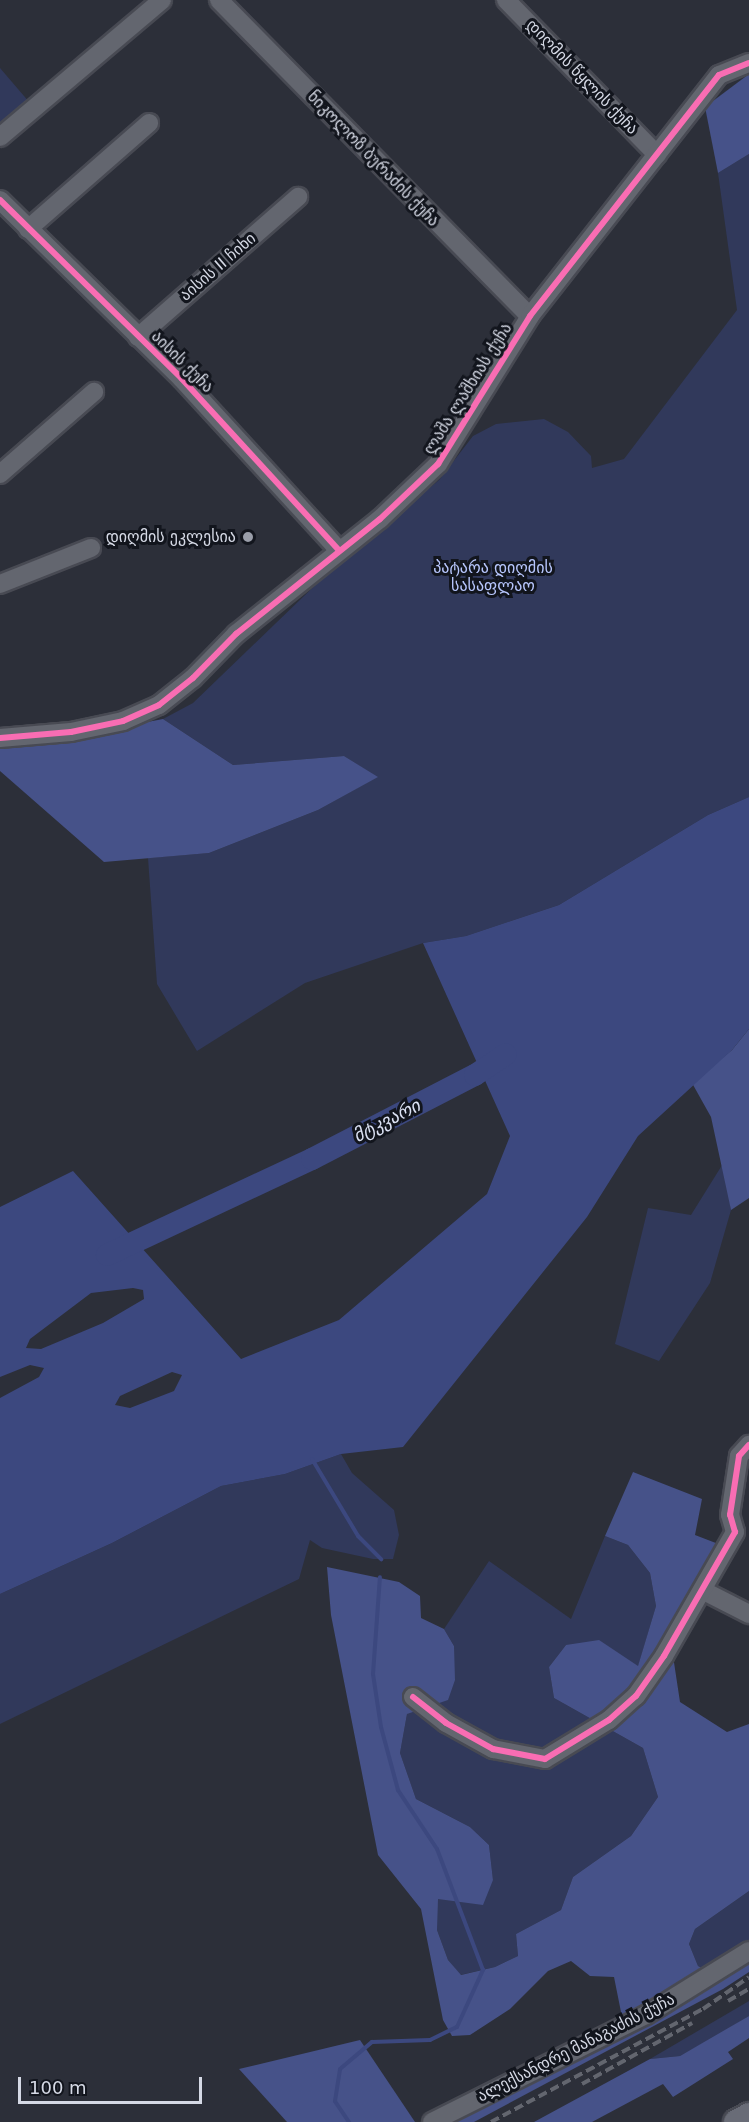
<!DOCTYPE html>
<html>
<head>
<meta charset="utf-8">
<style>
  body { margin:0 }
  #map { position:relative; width:749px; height:2122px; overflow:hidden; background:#2c2f39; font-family:"DejaVu Sans","Noto Sans Georgian",sans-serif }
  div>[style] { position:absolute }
  .green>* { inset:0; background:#31395b }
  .forest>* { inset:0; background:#465289 }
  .water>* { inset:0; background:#3c487f }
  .stream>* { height:4px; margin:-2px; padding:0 2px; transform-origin:2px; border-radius:2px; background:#3c487f }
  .river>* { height:22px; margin:-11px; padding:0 11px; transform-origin:11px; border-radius:11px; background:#3c487f }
  .roads { filter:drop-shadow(2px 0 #484a53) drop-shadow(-2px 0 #484a53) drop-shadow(0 2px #484a53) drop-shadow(0 -2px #484a53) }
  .minor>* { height:18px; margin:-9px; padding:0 9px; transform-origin:9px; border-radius:9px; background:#63666f }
  .major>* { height:24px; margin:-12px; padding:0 12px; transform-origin:12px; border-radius:12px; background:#696c77 }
  .rail>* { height:4px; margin-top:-2px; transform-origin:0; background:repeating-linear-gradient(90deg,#63666f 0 9px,transparent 0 13.5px) }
  .cycleway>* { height:6px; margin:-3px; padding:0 3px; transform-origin:3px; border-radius:3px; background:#f96db3 }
  .dots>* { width:16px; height:16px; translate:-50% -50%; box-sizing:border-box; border:3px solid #12151d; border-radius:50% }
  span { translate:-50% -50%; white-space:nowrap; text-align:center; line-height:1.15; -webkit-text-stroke:6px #12151d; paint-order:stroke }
  .street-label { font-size:16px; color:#d5d9e5 }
  .poi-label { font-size:16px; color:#d5d9e5 }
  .right { translate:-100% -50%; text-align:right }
  .park-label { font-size:16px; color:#b7c6fd }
  .water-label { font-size:18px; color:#dce2f4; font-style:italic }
  .scale { position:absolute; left:18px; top:2077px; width:184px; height:27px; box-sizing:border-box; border:3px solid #d5d9e5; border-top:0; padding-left:8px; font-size:18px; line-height:21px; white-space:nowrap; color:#d5d9e5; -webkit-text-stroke:4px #12151d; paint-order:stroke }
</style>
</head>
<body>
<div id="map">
  <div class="green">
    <i style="clip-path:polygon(0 68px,30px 103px,0 128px)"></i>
    <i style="clip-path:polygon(749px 154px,749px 797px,708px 815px,559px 905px,466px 936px,423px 943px,305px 983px,197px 1051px,157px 984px,148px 858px,209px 853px,318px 810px,377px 777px,344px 756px,233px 765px,163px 719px,193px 703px,332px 569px,439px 480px,473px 436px,496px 424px,544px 419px,568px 432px,591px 456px,592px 468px,624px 459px,737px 310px,718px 173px)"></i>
    <i style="clip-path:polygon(724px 1162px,731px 1210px,710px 1283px,659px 1361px,615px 1344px,648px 1208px,691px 1215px)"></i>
    <i style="clip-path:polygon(341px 1454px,352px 1473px,394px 1510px,399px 1535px,393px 1559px,373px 1559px,322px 1548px,310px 1540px,299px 1579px,0 1724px,0 1594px,112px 1543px,221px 1486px,285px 1474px)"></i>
    <i style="clip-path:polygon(605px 1536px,628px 1545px,650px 1573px,656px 1606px,638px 1667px,621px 1656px,566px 1645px,549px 1667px,554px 1698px,643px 1748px,658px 1797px,631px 1836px,573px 1877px,561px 1910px,516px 1934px,518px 1956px,495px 1967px,460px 1975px,448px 1960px,437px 1930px,437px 1899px,493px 1880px,489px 1845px,470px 1827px,416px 1799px,400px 1753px,407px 1714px,454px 1646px,444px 1629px,489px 1561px,571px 1619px)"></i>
    <i style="clip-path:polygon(749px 1891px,749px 1944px,707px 1971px,698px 1966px,689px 1944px,695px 1929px)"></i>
    <i style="clip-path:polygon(749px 2001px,749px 2016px,715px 2037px,680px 2056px,650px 2059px)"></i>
  </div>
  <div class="forest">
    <i style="clip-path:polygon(749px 74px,749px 154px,718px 173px,705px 107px)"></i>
    <i style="clip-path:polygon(163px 719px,233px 765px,344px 756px,378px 777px,318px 810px,209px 853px,104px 862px,0 771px,0 724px,0 745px,43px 742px)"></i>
    <i style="clip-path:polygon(749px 1029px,749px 1198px,731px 1210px,711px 1117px,692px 1083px,732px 1050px)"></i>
    <i style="clip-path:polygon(633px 1472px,702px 1499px,695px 1535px,721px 1545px,670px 1636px,680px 1702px,727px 1732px,749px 1724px,749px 1891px,695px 1929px,689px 1944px,698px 1966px,707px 1971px,644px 2008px,622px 2017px,614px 1977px,590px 1976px,571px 1961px,548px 1971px,510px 2009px,470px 2035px,452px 2036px,443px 2020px,421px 1909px,378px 1855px,331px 1615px,327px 1567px,399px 1582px,420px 1596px,421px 1618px,444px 1629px,454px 1646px,455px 1680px,448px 1700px,407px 1714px,400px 1753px,416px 1799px,470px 1827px,489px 1845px,493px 1880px,483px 1905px,438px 1899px,437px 1930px,448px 1960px,461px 1975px,495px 1967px,518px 1956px,516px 1934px,561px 1910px,573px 1877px,631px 1836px,658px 1797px,643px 1748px,554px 1698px,549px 1667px,566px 1645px,599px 1640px,638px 1666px,656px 1606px,650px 1573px,628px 1545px,605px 1536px)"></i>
    <i style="clip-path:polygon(749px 1957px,749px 1972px,723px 1989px,474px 2122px,452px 2122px)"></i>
    <i style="clip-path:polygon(749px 2016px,749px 2038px,728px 2052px,733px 2059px,673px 2097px,663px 2084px,592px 2122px,534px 2122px,650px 2059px,680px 2056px)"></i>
    <i style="clip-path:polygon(360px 2040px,415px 2122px,287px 2122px,239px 2069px)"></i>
  </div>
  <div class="water">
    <i style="clip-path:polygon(evenodd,749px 797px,749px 1029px,732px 1050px,638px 1136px,587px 1217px,403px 1447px,341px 1454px,285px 1474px,221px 1486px,112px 1543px,0 1594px,0 1398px,39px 1377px,44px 1368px,30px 1365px,0 1377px,0 1207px,73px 1171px,241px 1359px,339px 1320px,487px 1194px,510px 1136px,423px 943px,466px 936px,559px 905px,708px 815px,749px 797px,133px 1288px,143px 1290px,144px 1299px,103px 1323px,41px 1349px,26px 1348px,30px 1339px,91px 1293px,133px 1288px,749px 797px,172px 1372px,182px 1375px,174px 1391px,130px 1408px,115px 1405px,120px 1396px,172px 1372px)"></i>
  </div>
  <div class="stream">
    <i style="left:312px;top:1459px;width:90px;rotate:59.1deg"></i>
    <i style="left:358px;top:1536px;width:33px;rotate:45deg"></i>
    <i style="left:349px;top:2122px;width:25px;rotate:-124deg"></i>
    <i style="left:335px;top:2101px;width:32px;rotate:-81deg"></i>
    <i style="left:340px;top:2069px;width:42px;rotate:-40.2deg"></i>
    <i style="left:372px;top:2042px;width:58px;rotate:-2deg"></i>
    <i style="left:430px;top:2040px;width:30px;rotate:-26deg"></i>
    <i style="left:457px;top:2027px;width:63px;rotate:-65.5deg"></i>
    <i style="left:483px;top:1970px;width:129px;rotate:-110.8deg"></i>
    <i style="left:437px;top:1849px;width:71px;rotate:-123.5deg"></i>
    <i style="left:398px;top:1790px;width:65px;rotate:-105.1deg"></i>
    <i style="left:381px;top:1727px;width:54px;rotate:-98.6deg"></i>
    <i style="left:373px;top:1674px;width:97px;rotate:-85.9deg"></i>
  </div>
  <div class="river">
    <i style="left:107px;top:1255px;width:226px;rotate:-25.1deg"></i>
    <i style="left:312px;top:1159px;width:183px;rotate:-27.3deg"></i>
    <i style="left:475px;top:1075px;width:37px;rotate:-34deg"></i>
  </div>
  <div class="roads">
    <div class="minor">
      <i style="left:219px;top:0;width:443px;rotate:45.5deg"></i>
      <i style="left:506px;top:0;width:216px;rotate:45.7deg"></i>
      <i style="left:0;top:137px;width:212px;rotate:-40.2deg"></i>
      <i style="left:0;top:200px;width:255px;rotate:44.5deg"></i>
      <i style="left:182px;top:379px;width:231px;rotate:47.5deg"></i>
      <i style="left:28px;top:229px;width:161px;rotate:-41.2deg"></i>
      <i style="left:138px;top:337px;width:213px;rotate:-41.2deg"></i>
      <i style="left:0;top:474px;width:125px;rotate:-41.1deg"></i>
      <i style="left:0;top:584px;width:98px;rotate:-21.6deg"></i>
      <i style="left:0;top:738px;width:71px;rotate:-4.8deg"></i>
      <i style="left:71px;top:732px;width:53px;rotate:-11.9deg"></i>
      <i style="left:123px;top:721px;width:39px;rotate:-24deg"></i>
      <i style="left:159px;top:705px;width:43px;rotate:-38.5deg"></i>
      <i style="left:193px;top:678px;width:62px;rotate:-45.7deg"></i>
      <i style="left:236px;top:634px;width:184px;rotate:-38.6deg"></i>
      <i style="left:380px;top:519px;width:80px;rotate:-43.5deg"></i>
      <i style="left:438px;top:464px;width:174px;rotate:-58.1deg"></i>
      <i style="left:530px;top:316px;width:306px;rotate:-51.9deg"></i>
      <i style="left:719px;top:75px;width:32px;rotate:-22deg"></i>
      <i style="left:704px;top:1591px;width:51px;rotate:27.1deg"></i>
      <i style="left:413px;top:1697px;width:42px;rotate:38.2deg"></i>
      <i style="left:446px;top:1723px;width:54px;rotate:29deg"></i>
      <i style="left:493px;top:1749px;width:53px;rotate:10.9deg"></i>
      <i style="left:545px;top:1759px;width:75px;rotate:-31.4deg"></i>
      <i style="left:609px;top:1720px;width:36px;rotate:-42deg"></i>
      <i style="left:636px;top:1696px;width:49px;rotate:-55deg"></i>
      <i style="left:664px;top:1656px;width:143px;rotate:-60.2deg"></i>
      <i style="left:735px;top:1532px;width:18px;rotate:-106deg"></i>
      <i style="left:730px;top:1515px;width:60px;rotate:-81.3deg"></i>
      <i style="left:739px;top:1456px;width:15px;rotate:-48deg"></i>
      <i style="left:432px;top:2122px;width:239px;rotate:-26.6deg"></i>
      <i style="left:646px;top:2015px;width:121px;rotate:-31.9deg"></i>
    </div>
    <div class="major">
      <i style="left:736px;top:2122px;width:15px;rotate:-28deg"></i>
    </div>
  </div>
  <div class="rail">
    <i style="left:728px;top:2001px;width:24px;rotate:-30deg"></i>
    <i style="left:582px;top:2084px;width:126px;rotate:-29deg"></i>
    <i style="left:491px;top:2122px;width:240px;rotate:-28.1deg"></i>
    <i style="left:703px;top:2009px;width:56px;rotate:-34.8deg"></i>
  </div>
  <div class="cycleway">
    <i style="left:0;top:200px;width:255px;rotate:44.5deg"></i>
    <i style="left:182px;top:379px;width:231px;rotate:47.5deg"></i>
    <i style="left:0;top:738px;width:71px;rotate:-4.8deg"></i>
    <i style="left:71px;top:732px;width:53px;rotate:-11.9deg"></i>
    <i style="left:123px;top:721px;width:39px;rotate:-24deg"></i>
    <i style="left:159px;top:705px;width:43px;rotate:-38.5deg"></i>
    <i style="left:193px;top:678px;width:62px;rotate:-45.7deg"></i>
    <i style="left:236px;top:634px;width:184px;rotate:-38.6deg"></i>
    <i style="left:380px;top:519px;width:80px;rotate:-43.5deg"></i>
    <i style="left:438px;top:464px;width:174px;rotate:-58.1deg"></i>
    <i style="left:530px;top:316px;width:306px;rotate:-51.9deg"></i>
    <i style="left:719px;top:75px;width:32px;rotate:-22deg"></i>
    <i style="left:413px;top:1697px;width:42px;rotate:38.2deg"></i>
    <i style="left:446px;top:1723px;width:54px;rotate:29deg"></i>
    <i style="left:493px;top:1749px;width:53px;rotate:10.9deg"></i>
    <i style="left:545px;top:1759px;width:75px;rotate:-31.4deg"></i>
    <i style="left:609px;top:1720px;width:36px;rotate:-42deg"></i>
    <i style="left:636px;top:1696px;width:49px;rotate:-55deg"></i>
    <i style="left:664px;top:1656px;width:143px;rotate:-60.2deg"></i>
    <i style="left:735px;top:1532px;width:18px;rotate:-106deg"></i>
    <i style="left:730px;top:1515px;width:60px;rotate:-81.3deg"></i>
    <i style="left:739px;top:1456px;width:15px;rotate:-48deg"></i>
  </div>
  <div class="dots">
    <i style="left:248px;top:537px;background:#9a9ea9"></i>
  </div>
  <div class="street-label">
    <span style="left:582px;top:77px;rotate:46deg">დიღმის წყლის ქუჩა</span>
    <span style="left:373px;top:159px;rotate:46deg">ნიკოლოზ ბურაძის ქუჩა</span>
    <span style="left:218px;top:267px;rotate:-41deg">აისის II ჩიხი</span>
    <span style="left:182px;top:362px;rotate:45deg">აისის ქუჩა</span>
    <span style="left:468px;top:389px;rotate:-58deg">ლაშა ლაშხიას ქუჩა</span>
    <span style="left:576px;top:2048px;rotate:-27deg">ალექსანდრე მანაგაძის ქუჩა</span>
  </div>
  <div class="poi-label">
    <span class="right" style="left:236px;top:537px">დიღმის ეკლესია</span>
  </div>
  <div class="park-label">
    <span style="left:493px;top:577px">პატარა დიღმის<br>სასაფლაო</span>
  </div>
  <div class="water-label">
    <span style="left:387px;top:1121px;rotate:-27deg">მტკვარი</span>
  </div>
  <div class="scale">100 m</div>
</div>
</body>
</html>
